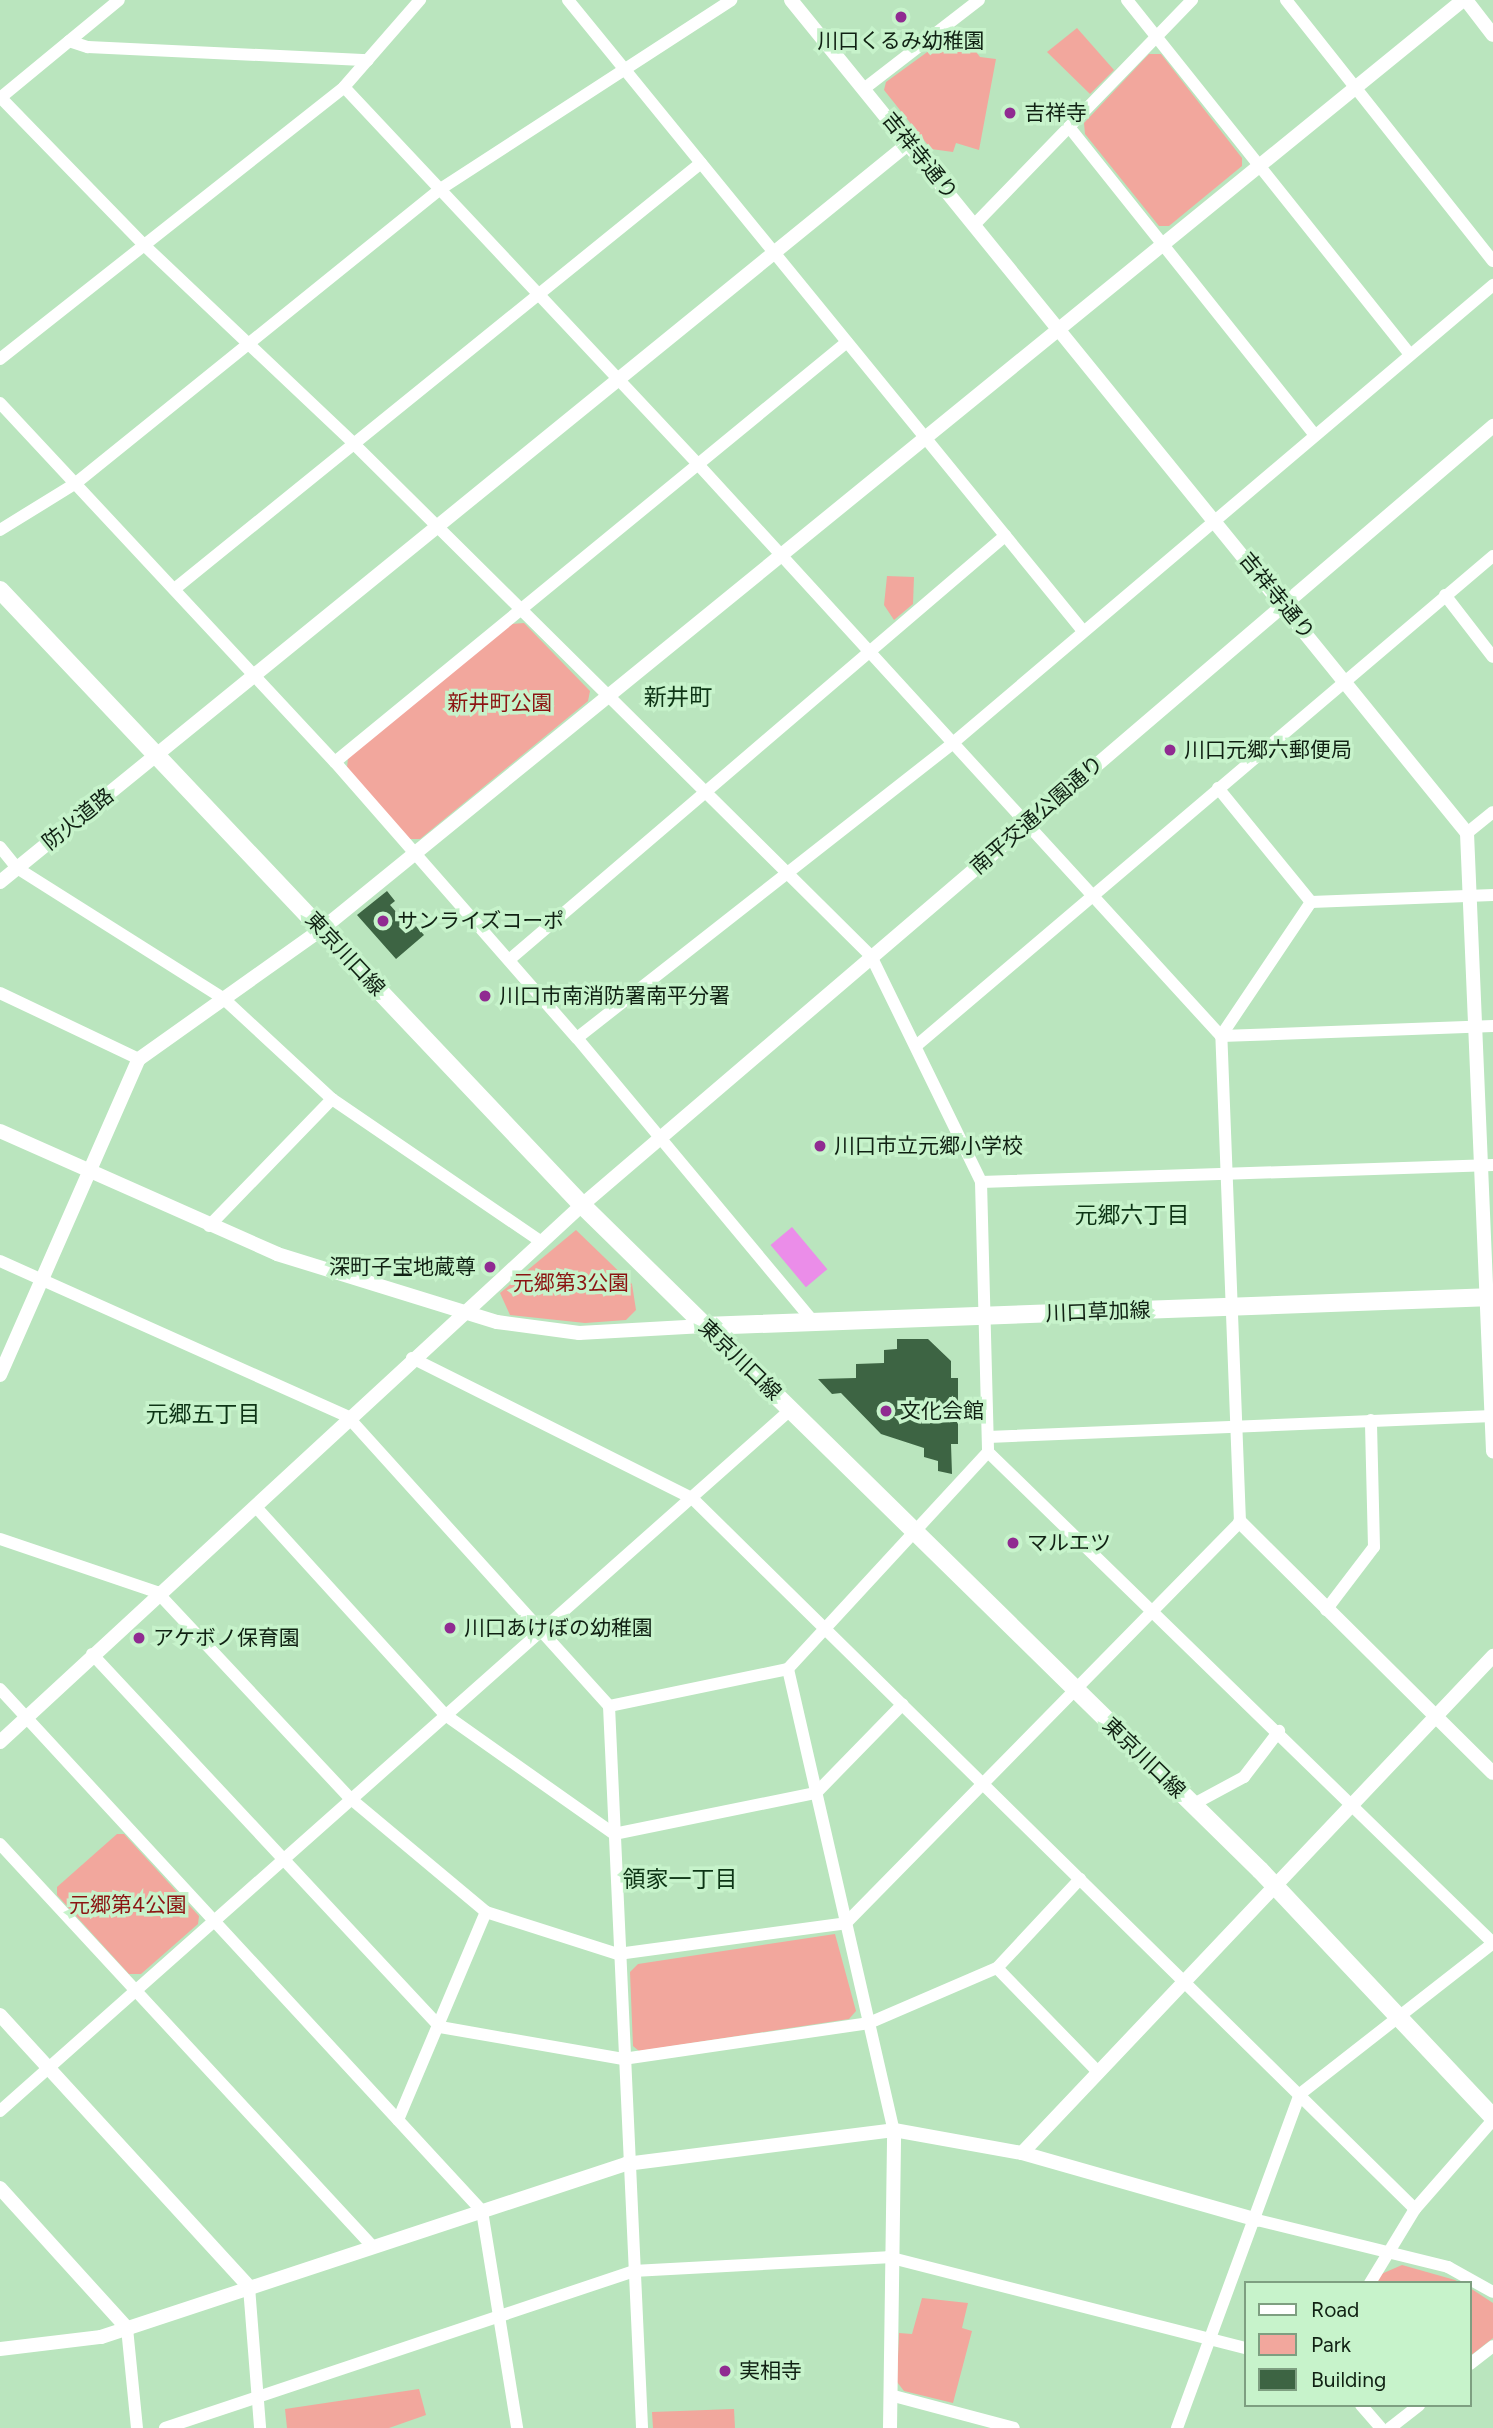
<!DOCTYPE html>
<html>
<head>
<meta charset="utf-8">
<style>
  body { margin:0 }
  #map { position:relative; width:1493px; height:2428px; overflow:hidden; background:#bae5be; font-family:Figtree,"Noto Sans JP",sans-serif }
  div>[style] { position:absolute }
  .green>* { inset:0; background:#f2a79d }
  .water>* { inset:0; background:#eb8de9; transform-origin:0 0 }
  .building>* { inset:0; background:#3d6443 }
  .minor>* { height:12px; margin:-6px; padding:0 6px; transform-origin:6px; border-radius:6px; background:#fff }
  .tertiary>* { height:14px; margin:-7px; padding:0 7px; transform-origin:7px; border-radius:7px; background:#fff }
  .secondary>* { height:18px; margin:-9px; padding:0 9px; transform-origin:9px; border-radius:9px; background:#fff }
  .dots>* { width:19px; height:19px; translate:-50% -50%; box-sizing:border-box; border:4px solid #c7f3cb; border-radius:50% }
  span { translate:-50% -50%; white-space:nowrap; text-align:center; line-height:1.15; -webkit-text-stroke:7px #c7f3cb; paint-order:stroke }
  .poi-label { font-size:21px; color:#102113 }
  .left { translate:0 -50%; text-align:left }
  .right { translate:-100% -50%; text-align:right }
  .street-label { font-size:21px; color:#102113 }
  .park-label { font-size:21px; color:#8c1513 }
  .neighbourhood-label { font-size:23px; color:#0d3415 }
  .legend { position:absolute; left:1244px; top:2281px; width:228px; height:126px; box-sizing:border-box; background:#c7f3cb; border:2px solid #7e9f81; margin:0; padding:9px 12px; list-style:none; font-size:21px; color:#102113 }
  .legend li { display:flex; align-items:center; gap:14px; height:35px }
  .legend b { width:35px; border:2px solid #7e9f81 }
</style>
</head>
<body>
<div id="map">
  <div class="green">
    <i style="clip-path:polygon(1077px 28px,1114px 70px,1090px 94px,1047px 52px)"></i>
    <i style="clip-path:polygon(959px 29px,980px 57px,996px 59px,979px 150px,956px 143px,953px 152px,931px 149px,884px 90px,886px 82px)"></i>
    <i style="clip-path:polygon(1149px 54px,1161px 54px,1242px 158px,1242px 166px,1169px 226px,1159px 226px,1085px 134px,1084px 123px)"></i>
    <i style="clip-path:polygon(887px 576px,914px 577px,913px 604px,894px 620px,884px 605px)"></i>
    <i style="clip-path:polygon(524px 623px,590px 691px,588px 701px,420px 839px,408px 839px,347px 768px,348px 758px,511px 624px)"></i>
    <i style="clip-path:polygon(576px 1230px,632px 1284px,636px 1310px,626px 1320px,585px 1323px,510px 1315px,500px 1293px)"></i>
    <i style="clip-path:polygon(117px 1834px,124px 1834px,199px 1916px,198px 1924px,141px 1974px,129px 1974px,57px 1895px,57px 1887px)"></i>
    <i style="clip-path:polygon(835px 1934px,856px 2011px,849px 2019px,639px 2051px,633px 2046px,630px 1972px,638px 1964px)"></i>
    <i style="clip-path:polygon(1402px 2265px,1455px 2280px,1461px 2283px,1376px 2283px,1379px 2275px)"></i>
    <i style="clip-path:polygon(1470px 2288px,1493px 2303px,1493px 2338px,1470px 2356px)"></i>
    <i style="clip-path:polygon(922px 2298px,968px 2303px,962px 2328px,972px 2331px,953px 2403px,904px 2391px,897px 2382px,899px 2333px,912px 2334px)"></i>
    <i style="clip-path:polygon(419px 2389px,426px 2415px,389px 2428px,287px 2428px,285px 2409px)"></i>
    <i style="clip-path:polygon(734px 2409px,735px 2428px,653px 2428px,652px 2412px)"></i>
  </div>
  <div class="water">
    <i style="left:792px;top:1227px;width:55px;height:28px;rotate:50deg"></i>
  </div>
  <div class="building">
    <i style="clip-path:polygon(387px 891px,395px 901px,390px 905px,412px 930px,416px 926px,424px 935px,396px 959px,357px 915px)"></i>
    <i style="clip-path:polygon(897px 1339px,928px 1339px,951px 1361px,951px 1378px,958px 1378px,958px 1444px,951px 1444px,952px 1474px,938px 1471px,938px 1461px,924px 1457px,924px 1448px,881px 1434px,841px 1393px,832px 1394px,818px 1379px,856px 1378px,856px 1364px,884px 1363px,884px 1350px,897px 1349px)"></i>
  </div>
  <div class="minor">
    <i style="left:568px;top:0;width:814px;rotate:50.78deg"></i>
    <i style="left:1127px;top:0;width:453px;rotate:51.4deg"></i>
    <i style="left:1286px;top:0;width:333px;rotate:51.6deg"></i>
    <i style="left:69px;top:41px;width:20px;rotate:18deg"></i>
    <i style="left:88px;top:47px;width:280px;rotate:2.7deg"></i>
    <i style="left:865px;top:88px;width:144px;rotate:-37.7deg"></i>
    <i style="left:0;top:97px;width:206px;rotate:45.8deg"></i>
    <i style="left:144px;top:245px;width:286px;rotate:43.4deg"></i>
    <i style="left:352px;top:442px;width:730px;rotate:44.72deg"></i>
    <i style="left:871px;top:956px;width:251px;rotate:64deg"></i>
    <i style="left:981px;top:1182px;width:270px;rotate:88.5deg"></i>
    <i style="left:988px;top:1452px;width:295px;rotate:132.7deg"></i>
    <i style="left:788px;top:1669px;width:183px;rotate:168.3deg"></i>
    <i style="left:0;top:98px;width:154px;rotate:-39.5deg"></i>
    <i style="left:1069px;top:127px;width:394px;rotate:51.4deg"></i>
    <i style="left:975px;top:224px;width:312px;rotate:-45.9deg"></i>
    <i style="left:0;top:359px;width:439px;rotate:-38.3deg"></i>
    <i style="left:344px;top:87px;width:116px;rotate:-48.9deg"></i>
    <i style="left:0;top:403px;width:491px;rotate:47deg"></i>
    <i style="left:335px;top:762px;width:367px;rotate:48.8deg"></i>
    <i style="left:577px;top:1038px;width:370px;rotate:50.2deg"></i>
    <i style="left:0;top:530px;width:89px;rotate:-31.7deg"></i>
    <i style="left:76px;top:483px;width:470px;rotate:-38.9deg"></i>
    <i style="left:442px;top:188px;width:345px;rotate:-33deg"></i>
    <i style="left:177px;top:587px;width:674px;rotate:-38.98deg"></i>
    <i style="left:1445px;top:595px;width:78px;rotate:52.3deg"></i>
    <i style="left:335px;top:762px;width:662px;rotate:-39.36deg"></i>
    <i style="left:1218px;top:788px;width:147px;rotate:50.8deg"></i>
    <i style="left:1311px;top:902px;width:161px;rotate:123.9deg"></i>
    <i style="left:1467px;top:833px;width:33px;rotate:-39deg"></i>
    <i style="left:0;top:847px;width:27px;rotate:51deg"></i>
    <i style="left:17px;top:868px;width:245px;rotate:32.3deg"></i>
    <i style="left:224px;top:999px;width:147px;rotate:42.8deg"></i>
    <i style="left:332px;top:1099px;width:254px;rotate:34.3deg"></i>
    <i style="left:1311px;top:902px;width:182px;rotate:-2.2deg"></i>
    <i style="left:509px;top:960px;width:653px;rotate:-40.53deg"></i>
    <i style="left:0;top:993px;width:154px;rotate:25.4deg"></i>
    <i style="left:1221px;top:1036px;width:272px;rotate:-2.1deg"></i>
    <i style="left:577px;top:1038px;width:479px;rotate:-38.1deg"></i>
    <i style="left:954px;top:742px;width:707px;rotate:-40.29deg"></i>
    <i style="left:916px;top:1046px;width:757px;rotate:-40.34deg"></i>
    <i style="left:981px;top:1182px;width:512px;rotate:-1.9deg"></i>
    <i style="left:209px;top:1226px;width:177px;rotate:-45.9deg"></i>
    <i style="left:0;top:1261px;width:381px;rotate:24.1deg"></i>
    <i style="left:348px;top:1417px;width:389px;rotate:47.9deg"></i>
    <i style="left:609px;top:1706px;width:723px;rotate:87.38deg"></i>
    <i style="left:412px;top:1358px;width:313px;rotate:26.6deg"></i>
    <i style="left:692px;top:1498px;width:1014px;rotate:44.52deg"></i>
    <i style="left:988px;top:1437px;width:505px;rotate:-2.38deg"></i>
    <i style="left:988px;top:1452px;width:704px;rotate:44.19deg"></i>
    <i style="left:255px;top:1506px;width:281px;rotate:47.7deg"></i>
    <i style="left:444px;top:1714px;width:208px;rotate:35.2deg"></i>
    <i style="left:614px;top:1834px;width:206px;rotate:-11.5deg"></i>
    <i style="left:816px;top:1793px;width:124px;rotate:-45.7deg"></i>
    <i style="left:0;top:1539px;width:166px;rotate:18.7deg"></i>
    <i style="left:157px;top:1592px;width:284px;rotate:46.9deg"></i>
    <i style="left:351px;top:1799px;width:176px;rotate:39.9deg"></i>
    <i style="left:486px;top:1912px;width:139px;rotate:17.7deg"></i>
    <i style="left:618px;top:1954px;width:230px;rotate:-7.7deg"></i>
    <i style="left:846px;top:1923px;width:562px;rotate:-45.5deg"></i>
    <i style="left:1240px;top:1522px;width:486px;rotate:-92.2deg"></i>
    <i style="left:1221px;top:1036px;width:778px;rotate:-132.45deg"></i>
    <i style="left:696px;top:462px;width:514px;rotate:-133.19deg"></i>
    <i style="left:1326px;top:1610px;width:79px;rotate:-52.7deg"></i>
    <i style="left:1374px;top:1547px;width:127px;rotate:-91.4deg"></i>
    <i style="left:92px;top:1654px;width:510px;rotate:46.99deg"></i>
    <i style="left:440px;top:2027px;width:186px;rotate:9.9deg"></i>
    <i style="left:623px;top:2059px;width:249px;rotate:-8.3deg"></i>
    <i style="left:869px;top:2023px;width:139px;rotate:-23.3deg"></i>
    <i style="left:997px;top:1968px;width:122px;rotate:-47deg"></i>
    <i style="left:788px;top:1669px;width:473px;rotate:77.1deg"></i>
    <i style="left:0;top:1689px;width:710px;rotate:47.28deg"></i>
    <i style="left:482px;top:2211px;width:220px;rotate:80.8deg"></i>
    <i style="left:1192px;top:1805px;width:59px;rotate:-28.3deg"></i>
    <i style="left:1244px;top:1777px;width:58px;rotate:-52.7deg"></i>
    <i style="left:0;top:1844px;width:549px;rotate:47.21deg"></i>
    <i style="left:997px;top:1968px;width:145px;rotate:45.8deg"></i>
    <i style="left:0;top:2111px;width:1056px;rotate:-41.58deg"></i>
    <i style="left:398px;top:2120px;width:226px;rotate:-67.1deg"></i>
    <i style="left:1257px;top:2220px;width:197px;rotate:13.8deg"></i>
    <i style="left:1448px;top:2267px;width:51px;rotate:29.1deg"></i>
    <i style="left:1370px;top:2283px;width:87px;rotate:-58.7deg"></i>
    <i style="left:1415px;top:2209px;width:118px;rotate:-48.8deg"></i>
    <i style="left:249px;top:2287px;width:141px;rotate:85.5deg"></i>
    <i style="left:127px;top:2328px;width:100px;rotate:84.3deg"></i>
    <i style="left:1470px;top:2364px;width:29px;rotate:-38deg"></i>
    <i style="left:890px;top:2395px;width:128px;rotate:14.9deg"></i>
    <i style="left:1361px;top:2405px;width:30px;rotate:49deg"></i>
    <i style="left:165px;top:2428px;width:494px;rotate:-18.5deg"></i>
    <i style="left:633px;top:2271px;width:255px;rotate:-3.1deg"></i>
    <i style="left:888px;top:2257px;width:369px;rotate:14.3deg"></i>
    <i style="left:1177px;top:2428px;width:356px;rotate:-69.8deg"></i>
    <i style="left:1300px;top:2094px;width:245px;rotate:-38deg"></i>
    <i style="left:1390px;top:2428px;width:37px;rotate:-38deg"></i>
  </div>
  <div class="tertiary">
    <i style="left:791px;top:0;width:1073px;rotate:50.94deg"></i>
    <i style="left:1467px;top:833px;width:619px;rotate:87.59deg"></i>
    <i style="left:1466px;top:0;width:44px;rotate:52.4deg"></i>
    <i style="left:0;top:882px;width:1171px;rotate:-39.11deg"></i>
    <i style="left:0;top:1131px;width:303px;rotate:23.9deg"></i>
    <i style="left:277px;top:1254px;width:230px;rotate:17.2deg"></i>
    <i style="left:497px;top:1322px;width:83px;rotate:7.6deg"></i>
    <i style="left:579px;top:1333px;width:125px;rotate:-3.2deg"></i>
    <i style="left:0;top:1375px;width:345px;rotate:-66.3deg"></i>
    <i style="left:139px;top:1059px;width:224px;rotate:-35.4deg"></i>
    <i style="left:322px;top:929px;width:1471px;rotate:-39.15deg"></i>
    <i style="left:1240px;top:1522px;width:356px;rotate:44.8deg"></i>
    <i style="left:0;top:1742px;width:792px;rotate:-42.7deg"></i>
    <i style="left:582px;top:1205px;width:1199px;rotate:-40.53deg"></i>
    <i style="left:0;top:2015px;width:369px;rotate:47.5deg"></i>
    <i style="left:1022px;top:2153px;width:685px;rotate:-46.54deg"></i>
    <i style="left:0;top:2188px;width:189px;rotate:47.8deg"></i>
    <i style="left:0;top:2349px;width:102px;rotate:-6.8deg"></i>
    <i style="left:101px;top:2337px;width:553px;rotate:-18.24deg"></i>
    <i style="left:626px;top:2164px;width:270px;rotate:-7.2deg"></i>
    <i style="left:894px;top:2130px;width:130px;rotate:10.2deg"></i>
    <i style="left:1022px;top:2153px;width:244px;rotate:15.9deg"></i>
    <i style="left:890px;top:2428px;width:298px;rotate:-89.2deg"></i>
  </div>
  <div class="secondary">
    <i style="left:0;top:590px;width:847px;rotate:46.58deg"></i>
    <i style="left:582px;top:1205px;width:950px;rotate:44.45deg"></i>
    <i style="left:1260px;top:1870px;width:340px;rotate:46.7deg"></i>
    <i style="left:704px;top:1326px;width:790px;rotate:-2.1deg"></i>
  </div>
  <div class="dots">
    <i style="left:901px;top:17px;background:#902b91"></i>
    <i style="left:1010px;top:113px;background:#902b91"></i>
    <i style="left:1170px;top:750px;background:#902b91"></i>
    <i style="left:383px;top:921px;background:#902b91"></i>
    <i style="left:485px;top:996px;background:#902b91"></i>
    <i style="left:820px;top:1146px;background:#902b91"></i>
    <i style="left:490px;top:1267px;background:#902b91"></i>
    <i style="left:886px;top:1411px;background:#902b91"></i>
    <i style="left:1013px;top:1543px;background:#902b91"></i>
    <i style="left:450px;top:1628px;background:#902b91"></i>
    <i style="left:139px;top:1638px;background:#902b91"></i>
    <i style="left:725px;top:2371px;background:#902b91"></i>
  </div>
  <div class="poi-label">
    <span style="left:901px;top:41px">川口くるみ幼稚園</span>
    <span class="left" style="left:1024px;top:113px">吉祥寺</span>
    <span class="left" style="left:1184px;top:750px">川口元郷六郵便局</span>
    <span class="left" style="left:397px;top:921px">サンライズコーポ</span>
    <span class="left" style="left:499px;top:996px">川口市南消防署南平分署</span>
    <span class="left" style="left:834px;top:1146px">川口市立元郷小学校</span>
    <span class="right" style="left:476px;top:1267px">深町子宝地蔵尊</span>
    <span class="left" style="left:900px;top:1411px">文化会館</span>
    <span class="left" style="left:1027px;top:1543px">マルエツ</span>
    <span class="left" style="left:464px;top:1628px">川口あけぼの幼稚園</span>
    <span class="left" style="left:153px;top:1638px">アケボノ保育園</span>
    <span class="left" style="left:739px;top:2371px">実相寺</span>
  </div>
  <div class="street-label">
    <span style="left:920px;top:156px;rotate:51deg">吉祥寺通り</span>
    <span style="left:1277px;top:596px;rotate:51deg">吉祥寺通り</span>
    <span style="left:1037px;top:815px;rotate:-41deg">南平交通公園通り</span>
    <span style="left:78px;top:819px;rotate:-39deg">防火道路</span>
    <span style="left:345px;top:954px;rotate:47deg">東京川口線</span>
    <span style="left:1098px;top:1312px;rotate:-2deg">川口草加線</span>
    <span style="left:740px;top:1360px;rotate:44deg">東京川口線</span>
    <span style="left:1144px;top:1758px;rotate:44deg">東京川口線</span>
  </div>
  <div class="park-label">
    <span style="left:500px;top:703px">新井町公園</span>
    <span style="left:571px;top:1283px">元郷第3公園</span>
    <span style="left:128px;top:1905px">元郷第4公園</span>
  </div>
  <div class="neighbourhood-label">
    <span style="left:678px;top:697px">新井町</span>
    <span style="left:1132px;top:1215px">元郷六丁目</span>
    <span style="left:203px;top:1414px">元郷五丁目</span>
    <span style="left:680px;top:1879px">領家一丁目</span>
  </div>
  <ul class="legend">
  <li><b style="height:9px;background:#fff"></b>Road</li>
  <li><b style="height:19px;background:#f2a79d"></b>Park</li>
  <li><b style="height:19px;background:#3d6443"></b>Building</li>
  </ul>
</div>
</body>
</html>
